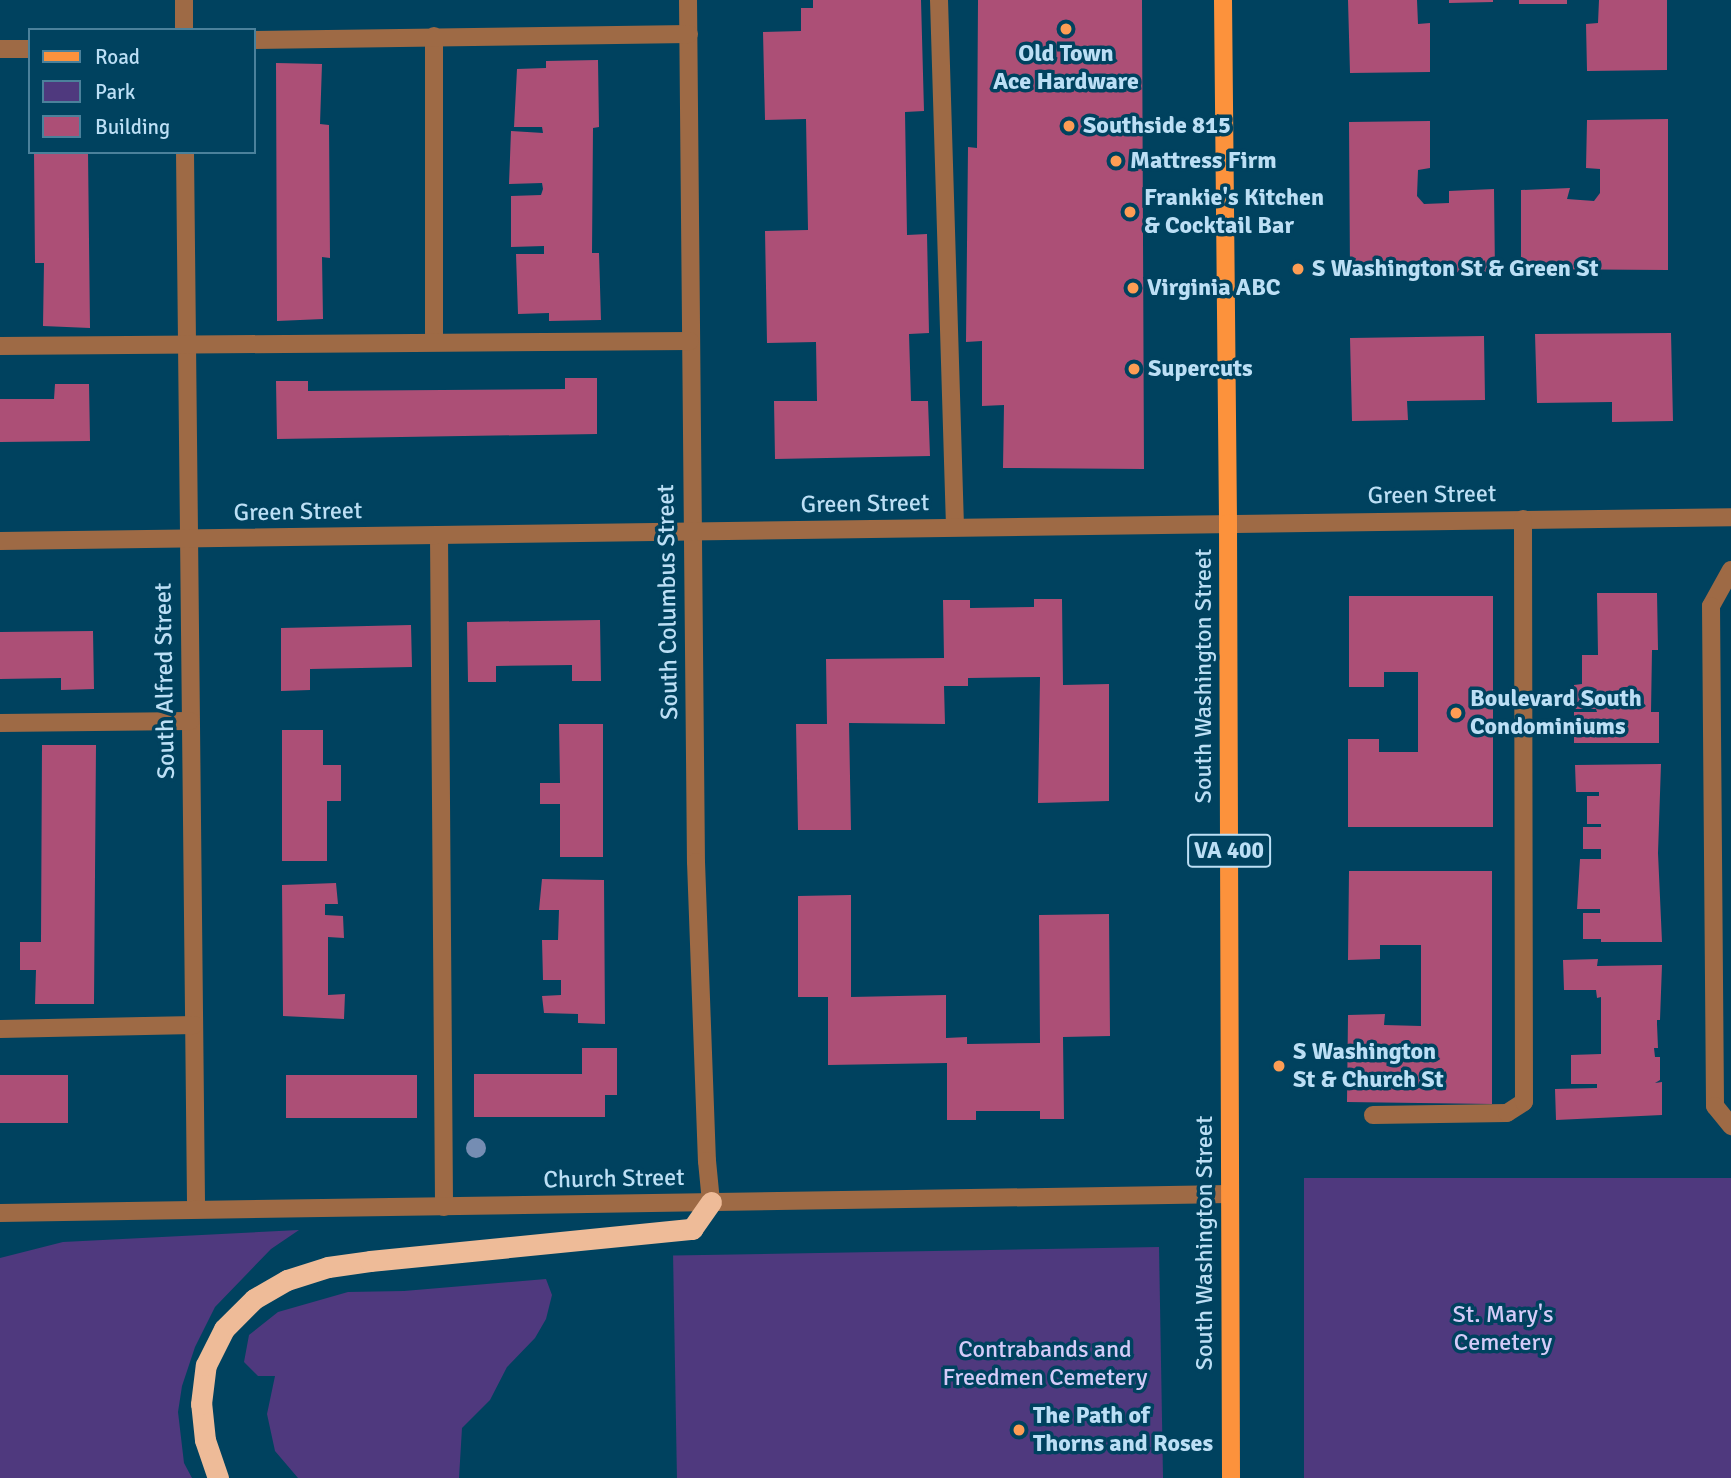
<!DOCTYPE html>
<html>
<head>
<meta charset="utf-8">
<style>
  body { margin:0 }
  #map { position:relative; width:1731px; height:1478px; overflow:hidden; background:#00425f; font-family:Signika,sans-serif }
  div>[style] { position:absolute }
  .green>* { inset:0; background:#4f397e; transform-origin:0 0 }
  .building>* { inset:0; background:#ac4f76; transform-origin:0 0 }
  .minor>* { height:18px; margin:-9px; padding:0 9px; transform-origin:9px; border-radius:9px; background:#9e6a45 }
  .major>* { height:18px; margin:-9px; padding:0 9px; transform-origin:9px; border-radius:9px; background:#fc923c }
  .highway>* { height:21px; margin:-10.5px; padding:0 10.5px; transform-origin:10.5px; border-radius:10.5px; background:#eebb98 }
  .trees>* { width:20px; height:20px; margin:-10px; border-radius:50%; background:#758db3 }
  .dots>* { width:19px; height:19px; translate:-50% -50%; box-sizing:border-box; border:4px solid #00425f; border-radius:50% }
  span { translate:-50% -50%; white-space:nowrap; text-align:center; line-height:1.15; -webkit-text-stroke:7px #00425f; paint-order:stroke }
  .shield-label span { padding:2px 5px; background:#00425f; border:2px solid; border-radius:5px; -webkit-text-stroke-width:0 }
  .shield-label { font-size:23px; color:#bcdff5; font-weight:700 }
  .poi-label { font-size:24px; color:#bcdff5; font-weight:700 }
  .left { translate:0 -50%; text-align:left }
  .street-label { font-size:24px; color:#bcdff5 }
  .park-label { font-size:24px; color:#d5cbf8 }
  .legend { position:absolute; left:28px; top:28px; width:228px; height:126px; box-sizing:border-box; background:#00425f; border:2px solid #4b819b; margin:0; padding:9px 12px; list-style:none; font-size:21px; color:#bcdff5 }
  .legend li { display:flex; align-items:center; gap:14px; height:35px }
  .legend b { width:35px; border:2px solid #4b819b }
</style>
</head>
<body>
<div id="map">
  <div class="green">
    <i style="left:1731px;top:1178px;width:300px;height:427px;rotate:90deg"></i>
    <i style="clip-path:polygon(299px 1230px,271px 1249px,215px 1307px,195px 1347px,182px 1386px,178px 1412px,184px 1463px,192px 1478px,0 1478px,0 1258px,63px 1242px)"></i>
    <i style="left:1159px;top:1247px;width:231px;height:486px;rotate:89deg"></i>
    <i style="clip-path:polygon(546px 1279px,552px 1295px,546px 1319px,535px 1338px,507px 1367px,490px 1400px,462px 1428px,459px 1478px,298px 1478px,275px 1451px,267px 1414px,275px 1376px,258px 1376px,244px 1362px,249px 1335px,278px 1312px,348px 1292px,404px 1291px)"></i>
  </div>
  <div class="building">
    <i style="clip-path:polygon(813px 0,921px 0,924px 111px,905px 112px,907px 235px,927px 234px,929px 333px,909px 334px,911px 401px,928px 401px,930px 456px,775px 459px,774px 401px,817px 401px,816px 342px,767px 343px,765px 231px,808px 230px,806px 119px,765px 120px,763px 32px,801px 31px,801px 8px,813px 8px)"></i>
    <i style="clip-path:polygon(978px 0,1142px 0,1144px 469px,1003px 468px,1004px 405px,982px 406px,982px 341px,966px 342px,968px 147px,977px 148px)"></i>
    <i style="clip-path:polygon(1348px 0,1417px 0,1418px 24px,1430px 23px,1430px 72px,1350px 73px)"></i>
    <i style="clip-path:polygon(1449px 0,1493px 0,1493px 2px,1449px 3px)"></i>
    <i style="left:1519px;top:0;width:48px;height:4px"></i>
    <i style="clip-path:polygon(1599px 0,1667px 0,1667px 70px,1587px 71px,1586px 24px,1598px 23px)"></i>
    <i style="clip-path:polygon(598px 60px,599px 127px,593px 128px,592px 253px,599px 253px,601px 320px,549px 321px,549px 313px,518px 314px,516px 254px,544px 254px,544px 246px,511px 247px,511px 196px,541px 195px,543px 189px,542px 183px,509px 184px,511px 131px,543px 133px,542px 127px,514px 127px,517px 69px,546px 68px,546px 61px)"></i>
    <i style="clip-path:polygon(276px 63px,322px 64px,320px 124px,329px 125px,330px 258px,322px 257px,323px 319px,277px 321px)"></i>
    <i style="clip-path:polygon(1668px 119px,1668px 270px,1521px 269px,1521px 190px,1570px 188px,1567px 199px,1594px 201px,1600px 193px,1600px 169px,1586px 168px,1587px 120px)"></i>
    <i style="clip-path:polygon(1430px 121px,1430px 168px,1418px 170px,1417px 196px,1424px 204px,1449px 203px,1449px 191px,1494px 189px,1495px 272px,1350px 273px,1349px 122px)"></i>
    <i style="clip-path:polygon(34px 152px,88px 152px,90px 328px,43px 326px,44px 263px,35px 263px)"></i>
    <i style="clip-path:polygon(1671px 333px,1673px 421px,1612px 422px,1612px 402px,1537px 403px,1535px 334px)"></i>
    <i style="clip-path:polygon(1484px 336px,1485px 400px,1407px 401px,1408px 420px,1352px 421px,1350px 338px)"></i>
    <i style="clip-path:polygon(565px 378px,597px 378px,597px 434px,277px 439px,276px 381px,308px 381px,308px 391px,565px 389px)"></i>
    <i style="clip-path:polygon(55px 384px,89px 384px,90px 441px,0 442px,0 399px,54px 399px)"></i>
    <i style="clip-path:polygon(1597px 593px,1657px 593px,1658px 650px,1652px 650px,1651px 712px,1659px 712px,1659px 743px,1574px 743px,1574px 712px,1597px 712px,1596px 709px,1574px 709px,1574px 685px,1582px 684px,1582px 655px,1598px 655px)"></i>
    <i style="clip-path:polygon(1349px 596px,1493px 596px,1493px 827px,1348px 827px,1348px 739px,1379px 739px,1379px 752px,1418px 752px,1418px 672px,1384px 672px,1384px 687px,1349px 687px)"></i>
    <i style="clip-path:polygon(1034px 599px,1062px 599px,1063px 685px,1109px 684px,1109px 801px,1038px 803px,1040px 677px,968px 678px,968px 686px,944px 686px,945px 724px,849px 723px,851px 830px,798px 830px,796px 724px,827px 724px,826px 659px,944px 658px,943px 600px,970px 600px,970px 608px,1034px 607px)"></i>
    <i style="clip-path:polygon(600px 620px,601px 681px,572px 681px,572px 665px,496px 666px,496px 682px,468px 682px,467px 622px)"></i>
    <i style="clip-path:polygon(411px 625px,412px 667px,310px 669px,310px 690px,281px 691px,281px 628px)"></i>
    <i style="clip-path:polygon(93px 631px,94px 689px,61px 690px,61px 678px,0 679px,0 632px)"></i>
    <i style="clip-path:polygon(559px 724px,603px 724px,603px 857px,560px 857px,560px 804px,540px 804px,540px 783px,560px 783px)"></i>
    <i style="clip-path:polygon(282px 730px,323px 730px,323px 765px,341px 765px,341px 801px,327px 801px,327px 861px,282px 861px)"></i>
    <i style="clip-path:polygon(42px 745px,96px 745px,94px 1004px,35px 1004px,36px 970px,20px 970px,20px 942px,41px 942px)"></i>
    <i style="clip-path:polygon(1661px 764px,1658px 853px,1662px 942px,1601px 942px,1601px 939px,1583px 939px,1583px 913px,1600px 913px,1600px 909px,1577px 909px,1580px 859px,1601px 859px,1601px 849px,1583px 849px,1583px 827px,1601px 827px,1601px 824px,1587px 824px,1587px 796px,1599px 796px,1599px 792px,1576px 792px,1575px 765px)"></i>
    <i style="clip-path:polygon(1349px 871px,1492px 871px,1492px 1104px,1347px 1102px,1348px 1015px,1385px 1014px,1384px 1025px,1421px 1026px,1421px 945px,1380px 945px,1380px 959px,1348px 960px)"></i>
    <i style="clip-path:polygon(542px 879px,604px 880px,605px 1024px,578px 1023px,578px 1014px,544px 1013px,542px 996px,561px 995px,561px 980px,543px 980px,542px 940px,558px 940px,559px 910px,539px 910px)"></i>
    <i style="clip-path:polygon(336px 883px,338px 904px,325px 904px,325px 915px,343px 916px,344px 938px,328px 937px,328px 995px,345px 994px,344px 1019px,283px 1016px,282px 885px)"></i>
    <i style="clip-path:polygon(851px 895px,851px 997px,946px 995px,946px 1038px,967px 1037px,967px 1044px,1040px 1043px,1039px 915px,1109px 914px,1110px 1036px,1063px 1037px,1064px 1119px,1040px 1119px,1040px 1111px,976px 1111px,976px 1120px,947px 1120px,947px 1063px,828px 1065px,828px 997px,798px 997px,798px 896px)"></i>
    <i style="clip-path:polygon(1598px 959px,1597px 966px,1662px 965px,1660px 1020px,1657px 1020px,1657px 1024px,1658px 1048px,1654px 1048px,1655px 1057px,1660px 1057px,1660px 1080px,1655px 1083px,1662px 1082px,1662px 1115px,1556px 1120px,1555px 1089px,1597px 1088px,1597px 1084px,1571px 1084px,1571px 1055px,1601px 1054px,1601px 997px,1597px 998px,1596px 990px,1564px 990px,1563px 960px)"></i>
    <i style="clip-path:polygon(582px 1048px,617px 1048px,617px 1095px,605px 1095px,605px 1117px,474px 1117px,474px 1074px,582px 1074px)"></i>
    <i style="left:68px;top:1075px;width:48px;height:68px;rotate:90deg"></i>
    <i style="left:417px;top:1075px;width:43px;height:131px;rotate:90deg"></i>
  </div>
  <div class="minor">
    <i style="left:184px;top:0;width:30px;rotate:90deg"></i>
    <i style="left:688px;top:0;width:862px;rotate:89.47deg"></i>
    <i style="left:696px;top:862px;width:299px;rotate:87.9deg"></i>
    <i style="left:707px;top:1161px;width:41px;rotate:84.4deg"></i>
    <i style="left:939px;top:0;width:527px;rotate:88.26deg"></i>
    <i style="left:434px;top:36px;width:306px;rotate:90deg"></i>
    <i style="left:254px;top:40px;width:435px;rotate:-0.8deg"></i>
    <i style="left:0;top:49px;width:30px"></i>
    <i style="left:185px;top:152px;width:1057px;rotate:89.4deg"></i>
    <i style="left:0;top:346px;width:690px;rotate:-0.42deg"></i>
    <i style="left:439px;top:535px;width:672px;rotate:89.57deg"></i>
    <i style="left:0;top:541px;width:1731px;rotate:-0.79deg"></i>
    <i style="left:1731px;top:570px;width:41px;rotate:119.1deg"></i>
    <i style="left:1711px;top:606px;width:500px;rotate:89.54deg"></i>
    <i style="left:1715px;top:1106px;width:26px;rotate:51deg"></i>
    <i style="left:0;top:723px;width:190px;rotate:-0.6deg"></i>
    <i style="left:0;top:1029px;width:194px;rotate:-1.2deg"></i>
    <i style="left:1373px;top:1115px;width:134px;rotate:-0.9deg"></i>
    <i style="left:1507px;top:1113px;width:20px;rotate:-33deg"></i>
    <i style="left:1524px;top:1102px;width:583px;rotate:-90.1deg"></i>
    <i style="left:0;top:1213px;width:1230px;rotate:-0.88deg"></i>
  </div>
  <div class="major">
    <i style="left:1223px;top:0;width:523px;rotate:89.45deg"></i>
    <i style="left:1228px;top:523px;width:955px;rotate:89.82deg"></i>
  </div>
  <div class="highway">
    <i style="left:218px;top:1478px;width:40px;rotate:-108.9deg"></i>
    <i style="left:205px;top:1440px;width:36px;rotate:-96deg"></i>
    <i style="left:201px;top:1404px;width:39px;rotate:-83deg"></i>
    <i style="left:206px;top:1365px;width:40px;rotate:-63.4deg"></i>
    <i style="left:224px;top:1329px;width:42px;rotate:-45deg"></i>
    <i style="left:254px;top:1299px;width:38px;rotate:-30deg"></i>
    <i style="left:287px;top:1280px;width:43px;rotate:-17.6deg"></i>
    <i style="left:328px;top:1267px;width:42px;rotate:-8.1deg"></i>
    <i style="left:370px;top:1261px;width:324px;rotate:-5.7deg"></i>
    <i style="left:692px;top:1229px;width:33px;rotate:-55deg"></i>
  </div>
  <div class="trees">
    <i style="left:476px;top:1148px"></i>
  </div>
  <div class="dots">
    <i style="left:1066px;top:29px;background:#fd9d54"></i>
    <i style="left:1069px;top:126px;background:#fd9d54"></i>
    <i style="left:1116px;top:161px;background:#fd9d54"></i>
    <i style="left:1130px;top:212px;background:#fd9d54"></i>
    <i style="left:1298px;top:269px;background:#fd9d54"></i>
    <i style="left:1133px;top:288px;background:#fd9d54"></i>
    <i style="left:1134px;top:369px;background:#fd9d54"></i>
    <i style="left:1456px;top:713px;background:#fd9d54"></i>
    <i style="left:1279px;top:1066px;background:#fd9d54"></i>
    <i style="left:1019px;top:1430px;background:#fd9d54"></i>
  </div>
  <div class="shield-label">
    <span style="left:1229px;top:851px">VA 400</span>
  </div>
  <div class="poi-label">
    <span style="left:1066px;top:68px">Old Town<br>Ace Hardware</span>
    <span class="left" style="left:1083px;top:126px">Southside 815</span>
    <span class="left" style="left:1130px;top:161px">Mattress Firm</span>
    <span class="left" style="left:1144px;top:212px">Frankie's Kitchen<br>&amp; Cocktail Bar</span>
    <span class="left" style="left:1312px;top:269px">S Washington St &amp; Green St</span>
    <span class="left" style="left:1147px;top:288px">Virginia ABC</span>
    <span class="left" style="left:1148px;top:369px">Supercuts</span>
    <span class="left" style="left:1470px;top:713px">Boulevard South<br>Condominiums</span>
    <span class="left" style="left:1293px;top:1066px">S Washington<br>St &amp; Church St</span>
    <span class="left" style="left:1033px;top:1430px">The Path of<br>Thorns and Roses</span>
  </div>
  <div class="street-label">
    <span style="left:1432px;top:495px;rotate:-1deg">Green Street</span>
    <span style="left:865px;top:504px;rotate:-1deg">Green Street</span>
    <span style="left:298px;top:512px;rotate:-1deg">Green Street</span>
    <span style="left:668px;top:602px;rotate:-91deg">South Columbus Street</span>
    <span style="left:1204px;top:676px;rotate:-90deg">South Washington Street</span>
    <span style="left:165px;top:681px;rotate:-91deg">South Alfred Street</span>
    <span style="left:614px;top:1179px;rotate:-1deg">Church Street</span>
    <span style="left:1205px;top:1243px;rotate:-90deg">South Washington Street</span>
  </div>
  <div class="park-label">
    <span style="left:1503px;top:1329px">St. Mary's<br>Cemetery</span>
    <span style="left:1045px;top:1364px">Contrabands and<br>Freedmen Cemetery</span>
  </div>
  <ul class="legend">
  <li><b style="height:9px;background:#fc923c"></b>Road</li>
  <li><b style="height:19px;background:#4f397e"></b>Park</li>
  <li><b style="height:19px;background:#ac4f76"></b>Building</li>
  </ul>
</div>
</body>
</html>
